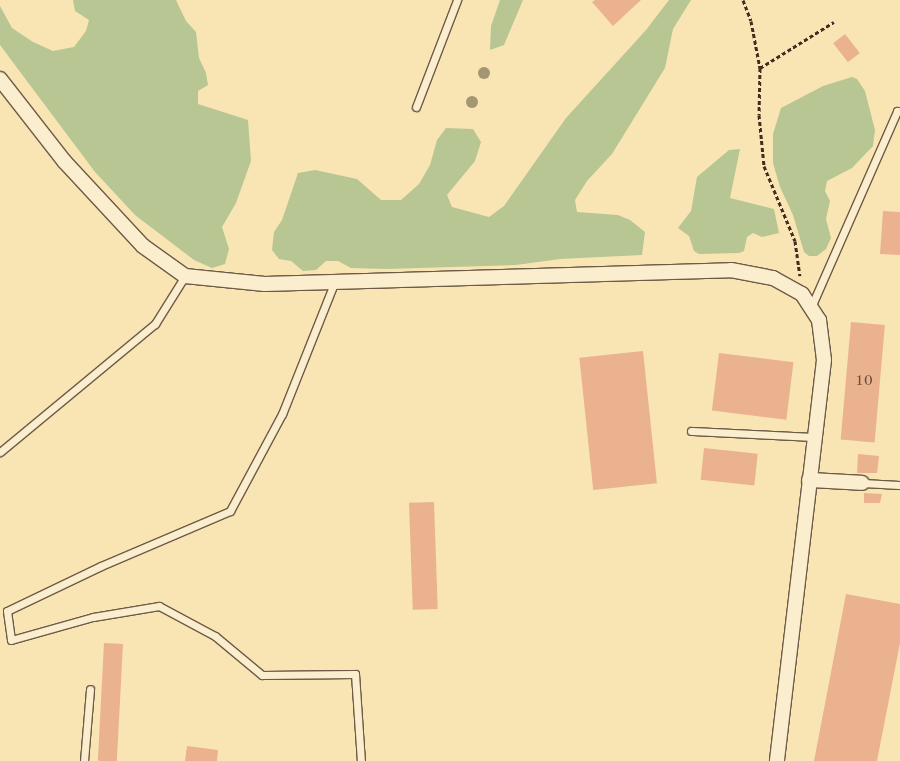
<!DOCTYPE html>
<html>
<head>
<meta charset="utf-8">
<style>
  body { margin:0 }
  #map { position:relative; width:900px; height:761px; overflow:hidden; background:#f9e5b4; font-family:"Old Standard TT",serif }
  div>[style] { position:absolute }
  .green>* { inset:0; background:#b7c692 }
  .building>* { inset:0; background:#eab28f; transform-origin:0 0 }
  .path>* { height:3px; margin-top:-1.5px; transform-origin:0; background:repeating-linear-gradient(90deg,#402d21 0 4px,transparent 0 6.5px) }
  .roads { filter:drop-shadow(1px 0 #6e5b46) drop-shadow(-1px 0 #6e5b46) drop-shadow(0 1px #6e5b46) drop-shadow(0 -1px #6e5b46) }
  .service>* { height:7px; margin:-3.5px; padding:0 3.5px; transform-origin:3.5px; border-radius:3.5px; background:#fbeece }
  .minor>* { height:14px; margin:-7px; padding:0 7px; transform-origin:7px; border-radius:7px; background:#fbeece }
  .trees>* { width:12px; height:12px; margin:-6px; border-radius:50%; background:#a49573 }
  span { translate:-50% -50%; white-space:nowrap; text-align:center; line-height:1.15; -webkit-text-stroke:4px #fbeece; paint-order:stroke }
  .number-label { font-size:15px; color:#6a4e3c }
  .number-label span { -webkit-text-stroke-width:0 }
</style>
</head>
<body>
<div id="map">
  <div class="green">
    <i style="clip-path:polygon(73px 0,176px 0,186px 21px,196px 32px,199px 58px,206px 73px,208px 85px,198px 91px,198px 104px,248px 120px,251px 161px,236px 203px,222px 227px,229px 249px,225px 264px,212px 268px,194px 260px,135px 215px,95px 172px,0 45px,0 6px,12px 28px,33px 42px,53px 51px,74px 47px,86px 31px,89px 20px,75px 11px)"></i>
    <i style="clip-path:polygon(500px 0,523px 0,504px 45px,490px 50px,491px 26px)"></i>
    <i style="clip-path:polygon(669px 0,691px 0,673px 29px,665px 68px,612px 154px,587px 181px,575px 200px,577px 212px,618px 215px,630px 220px,645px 232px,642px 255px,560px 259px,516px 265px,387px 269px,351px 268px,338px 261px,326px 261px,316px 270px,303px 271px,291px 261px,279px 259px,272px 250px,274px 232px,282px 220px,298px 173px,315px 170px,357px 179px,381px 200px,401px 200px,419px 184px,430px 165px,437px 140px,446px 128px,473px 129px,481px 142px,475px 161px,447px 195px,452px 207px,489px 217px,504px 206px,566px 118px,646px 30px)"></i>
    <i style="clip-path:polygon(852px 77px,857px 79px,865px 91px,875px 130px,873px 146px,852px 168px,827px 181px,825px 191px,830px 201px,826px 219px,831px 238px,826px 249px,817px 256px,809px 256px,804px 252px,793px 215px,780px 187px,773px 163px,773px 134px,781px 108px,823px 86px)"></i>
    <i style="clip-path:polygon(740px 149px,730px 198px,774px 209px,779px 233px,762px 237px,753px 233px,747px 237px,744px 251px,739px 253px,699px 254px,694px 251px,689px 236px,678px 228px,691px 211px,697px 177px,729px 150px)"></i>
  </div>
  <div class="building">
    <i style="clip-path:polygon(595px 0,641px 0,613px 26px,592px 2px)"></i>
    <i style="left:845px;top:34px;width:24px;height:15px;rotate:52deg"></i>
    <i style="clip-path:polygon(883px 211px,900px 212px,900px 255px,880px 254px)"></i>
    <i style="left:851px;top:322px;width:34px;height:118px;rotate:5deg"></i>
    <i style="left:643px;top:351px;width:133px;height:64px;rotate:84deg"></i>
    <i style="left:719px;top:353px;width:75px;height:58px;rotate:7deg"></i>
    <i style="left:704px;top:448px;width:54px;height:32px;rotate:6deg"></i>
    <i style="clip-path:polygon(858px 454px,879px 456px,877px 473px,857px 473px)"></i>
    <i style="clip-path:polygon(864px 493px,882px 494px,880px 503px,864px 503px)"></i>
    <i style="left:434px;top:502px;width:107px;height:25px;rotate:88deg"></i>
    <i style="clip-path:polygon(846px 594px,900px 604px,900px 643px,877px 761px,814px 761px)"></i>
    <i style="left:104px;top:643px;width:19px;height:118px;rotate:3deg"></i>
    <i style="clip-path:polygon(187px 746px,218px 750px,217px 761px,185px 761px)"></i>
  </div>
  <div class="path">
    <i style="left:743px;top:0;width:22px;rotate:69deg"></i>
    <i style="left:751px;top:21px;width:48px;rotate:79.2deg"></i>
    <i style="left:760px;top:68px;width:47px;rotate:91.2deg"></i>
    <i style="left:759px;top:115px;width:51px;rotate:84.4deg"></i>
    <i style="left:764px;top:166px;width:81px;rotate:67.5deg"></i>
    <i style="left:795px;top:241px;width:35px;rotate:82deg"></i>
    <i style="left:760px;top:68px;width:87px;rotate:-31.9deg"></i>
  </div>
  <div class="roads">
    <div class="service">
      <i style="left:416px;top:107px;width:115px;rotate:-69deg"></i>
      <i style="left:335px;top:281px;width:143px;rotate:111.7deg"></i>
      <i style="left:282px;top:414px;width:110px;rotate:118.2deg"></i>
      <i style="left:230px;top:511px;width:140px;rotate:156.9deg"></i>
      <i style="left:101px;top:566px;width:104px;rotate:154.4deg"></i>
      <i style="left:7px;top:611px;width:29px;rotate:82deg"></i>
      <i style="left:11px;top:640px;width:85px;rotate:-15.7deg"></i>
      <i style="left:93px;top:617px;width:67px;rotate:-9.5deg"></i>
      <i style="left:159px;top:606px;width:64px;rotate:28.2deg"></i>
      <i style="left:215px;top:636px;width:61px;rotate:39.7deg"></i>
      <i style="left:262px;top:675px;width:93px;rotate:-0.6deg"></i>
      <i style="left:355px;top:674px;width:87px;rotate:86.1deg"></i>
      <i style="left:812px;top:305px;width:212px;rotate:-66.3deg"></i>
      <i style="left:897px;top:111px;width:3px"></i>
      <i style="left:691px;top:431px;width:124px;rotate:2.8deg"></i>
      <i style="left:0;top:452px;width:201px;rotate:-39.6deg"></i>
      <i style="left:155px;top:324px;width:57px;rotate:-58deg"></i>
      <i style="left:862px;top:483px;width:38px;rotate:3deg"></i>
      <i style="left:84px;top:761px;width:72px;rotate:-85.2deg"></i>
    </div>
    <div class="minor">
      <i style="left:0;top:79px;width:104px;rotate:52deg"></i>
      <i style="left:64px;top:161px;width:116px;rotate:47.1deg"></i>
      <i style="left:143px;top:246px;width:52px;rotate:35.5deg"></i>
      <i style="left:185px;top:276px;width:80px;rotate:5.7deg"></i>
      <i style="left:265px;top:284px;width:466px;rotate:-1.7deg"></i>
      <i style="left:731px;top:270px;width:43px;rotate:10.8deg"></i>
      <i style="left:773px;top:278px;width:33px;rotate:29deg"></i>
      <i style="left:802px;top:294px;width:31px;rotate:57deg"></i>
      <i style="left:819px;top:320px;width:40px;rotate:82.9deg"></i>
      <i style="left:824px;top:360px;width:404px;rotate:96.7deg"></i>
      <i style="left:809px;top:480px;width:53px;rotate:3.2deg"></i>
    </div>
  </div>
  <div class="trees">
    <i style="left:484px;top:73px"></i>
    <i style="left:472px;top:102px"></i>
  </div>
  <div class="number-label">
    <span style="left:864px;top:382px">10</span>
  </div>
</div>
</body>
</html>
